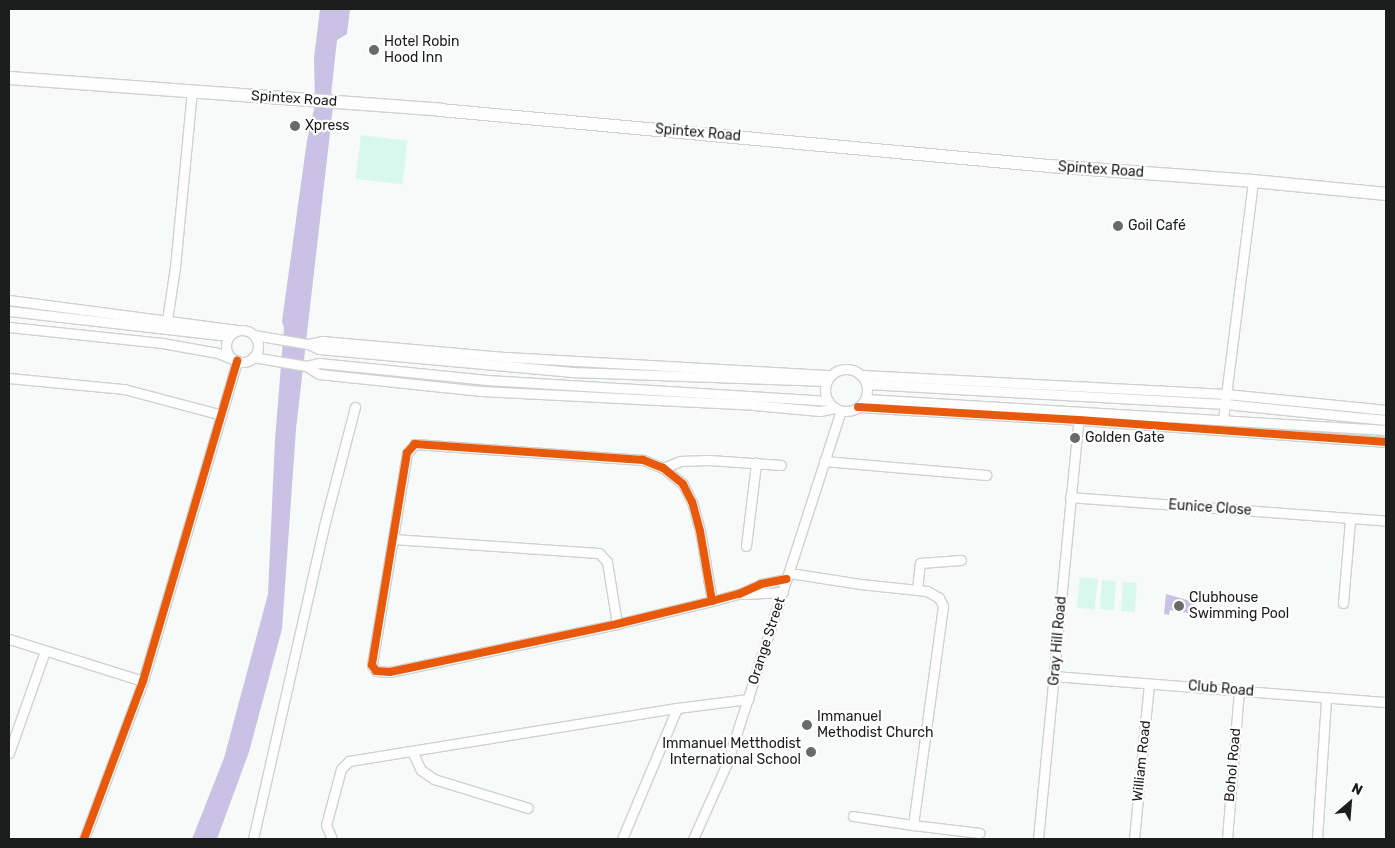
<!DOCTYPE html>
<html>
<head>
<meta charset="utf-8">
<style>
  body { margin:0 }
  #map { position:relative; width:1395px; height:848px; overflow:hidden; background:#f6fbf9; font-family:Rubik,sans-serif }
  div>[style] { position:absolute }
  .green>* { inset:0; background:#d8f8ed; transform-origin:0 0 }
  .water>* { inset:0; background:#c9c2e5 }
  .roads { filter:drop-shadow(1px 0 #ced2d0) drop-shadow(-1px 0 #ced2d0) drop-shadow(0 1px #ced2d0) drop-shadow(0 -1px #ced2d0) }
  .street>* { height:9px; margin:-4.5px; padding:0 4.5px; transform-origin:4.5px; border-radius:4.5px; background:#fefefe }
  .street>.ring { margin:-4.5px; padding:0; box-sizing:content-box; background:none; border:9px solid #fefefe; border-radius:50% }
  .secondary>* { height:12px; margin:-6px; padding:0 6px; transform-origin:6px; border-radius:6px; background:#fefefe }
  .cycleway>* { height:8px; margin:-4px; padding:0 4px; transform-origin:4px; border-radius:4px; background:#e8590c }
  .dots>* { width:14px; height:14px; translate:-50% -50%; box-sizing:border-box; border:2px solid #fff; border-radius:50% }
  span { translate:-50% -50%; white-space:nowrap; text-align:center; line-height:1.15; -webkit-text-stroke:4.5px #fff; paint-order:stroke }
  .poi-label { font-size:14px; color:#1c1e1d }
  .left { translate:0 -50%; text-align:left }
  .right { translate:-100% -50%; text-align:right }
  .street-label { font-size:14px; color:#1c1e1d }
  .frame { position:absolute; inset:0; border:10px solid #1c1e1d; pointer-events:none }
  .north { position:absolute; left:1325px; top:778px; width:50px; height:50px; -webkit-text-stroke:4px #fff; paint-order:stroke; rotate:27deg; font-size:14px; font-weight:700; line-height:20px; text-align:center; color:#1c1e1d }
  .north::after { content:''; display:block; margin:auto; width:18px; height:22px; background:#1c1e1d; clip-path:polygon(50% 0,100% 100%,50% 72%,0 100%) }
</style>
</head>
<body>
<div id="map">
  <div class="green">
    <i style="left:361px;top:135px;width:47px;height:44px;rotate:7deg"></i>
    <i style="left:1080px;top:577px;width:18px;height:31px;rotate:6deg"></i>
    <i style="left:1102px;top:580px;width:14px;height:29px;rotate:4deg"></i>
    <i style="left:1123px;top:582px;width:14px;height:29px;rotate:4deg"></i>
  </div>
  <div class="water">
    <i style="clip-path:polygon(320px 9px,350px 9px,347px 34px,337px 40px,331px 95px,333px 107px,296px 429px,282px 629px,249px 752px,217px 839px,192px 839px,224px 758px,268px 594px,275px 439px,284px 328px,282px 321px,307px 140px,315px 105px,314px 58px)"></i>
    <i style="clip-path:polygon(1166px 594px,1194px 602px,1194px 614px,1170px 610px,1169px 615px,1164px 614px)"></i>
  </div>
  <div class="roads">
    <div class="street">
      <i style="left:9px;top:300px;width:230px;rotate:7.5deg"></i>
      <i style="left:9px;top:311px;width:221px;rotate:6.5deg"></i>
      <i style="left:167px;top:320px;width:54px;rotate:-81.4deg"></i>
      <i style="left:175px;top:267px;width:176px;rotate:-84.5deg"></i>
      <i style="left:9px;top:327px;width:154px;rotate:6deg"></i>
      <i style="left:162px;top:343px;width:57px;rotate:10.1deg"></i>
      <i style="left:218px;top:353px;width:16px;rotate:22deg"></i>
      <i class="ring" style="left:226px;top:330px;width:23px;height:23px"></i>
      <i style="left:254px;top:335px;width:55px;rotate:9.5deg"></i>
      <i style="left:308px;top:344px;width:14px;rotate:-12deg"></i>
      <i style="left:322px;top:341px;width:185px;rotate:5deg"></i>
      <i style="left:506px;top:357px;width:325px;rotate:3.2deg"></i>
      <i style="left:308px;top:344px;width:12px;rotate:24deg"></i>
      <i style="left:319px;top:349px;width:252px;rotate:5.2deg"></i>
      <i style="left:570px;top:372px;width:257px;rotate:2deg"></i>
      <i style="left:253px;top:357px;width:54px;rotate:9.6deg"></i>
      <i style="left:306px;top:366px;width:13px;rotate:-13deg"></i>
      <i style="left:319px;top:363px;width:169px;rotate:5.8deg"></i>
      <i style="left:487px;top:380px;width:342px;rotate:3.5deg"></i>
      <i style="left:306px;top:366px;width:15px;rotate:32deg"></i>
      <i style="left:319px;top:374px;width:163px;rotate:6deg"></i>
      <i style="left:481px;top:391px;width:273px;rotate:2.9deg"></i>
      <i style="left:754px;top:405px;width:66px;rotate:5.2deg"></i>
      <i style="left:820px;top:411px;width:16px;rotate:-11deg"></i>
      <i class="ring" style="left:825px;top:369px;width:33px;height:33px"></i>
      <i style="left:862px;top:375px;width:364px;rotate:3deg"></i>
      <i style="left:1226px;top:394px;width:161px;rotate:5.7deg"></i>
      <i style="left:9px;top:378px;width:116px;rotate:5.5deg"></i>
      <i style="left:124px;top:389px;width:101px;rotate:14.9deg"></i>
      <i style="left:867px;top:384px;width:359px;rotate:3.2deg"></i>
      <i style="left:1225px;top:404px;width:162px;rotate:5.7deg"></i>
      <i style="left:866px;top:399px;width:521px;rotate:3.41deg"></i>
      <i style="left:858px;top:407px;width:221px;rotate:3.4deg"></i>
      <i style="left:1079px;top:420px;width:308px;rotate:4.1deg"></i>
      <i style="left:1223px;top:419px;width:240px;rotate:-82.8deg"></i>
      <i style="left:1077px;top:434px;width:14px;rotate:-82deg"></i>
      <i style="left:824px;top:461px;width:163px;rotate:4.9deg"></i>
      <i style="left:663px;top:468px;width:18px;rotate:-22deg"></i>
      <i style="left:680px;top:461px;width:29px;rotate:-2deg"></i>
      <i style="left:709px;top:460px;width:72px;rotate:4deg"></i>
      <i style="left:1070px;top:497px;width:317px;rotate:4.3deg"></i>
      <i style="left:393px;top:539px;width:206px;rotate:3.9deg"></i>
      <i style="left:599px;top:553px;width:12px;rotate:48deg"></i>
      <i style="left:607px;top:562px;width:63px;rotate:80.8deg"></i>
      <i style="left:746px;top:546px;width:84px;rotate:-83.1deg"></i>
      <i style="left:790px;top:573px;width:71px;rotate:8.9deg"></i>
      <i style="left:860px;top:584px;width:67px;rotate:6deg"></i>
      <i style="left:927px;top:591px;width:14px;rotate:30deg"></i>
      <i style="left:939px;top:598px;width:9px;rotate:63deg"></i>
      <i style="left:943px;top:606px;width:221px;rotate:97.8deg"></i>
      <i style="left:913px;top:825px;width:67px;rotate:6.8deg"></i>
      <i style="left:917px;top:590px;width:27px;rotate:-84deg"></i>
      <i style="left:920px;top:563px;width:41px;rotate:-4.2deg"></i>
      <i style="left:744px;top:594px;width:39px;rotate:-3deg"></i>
      <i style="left:712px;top:601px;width:71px;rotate:-99.7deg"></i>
      <i style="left:700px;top:531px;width:30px;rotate:-105deg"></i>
      <i style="left:692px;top:502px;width:20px;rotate:-117deg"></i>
      <i style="left:683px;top:484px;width:26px;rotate:-141deg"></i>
      <i style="left:663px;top:468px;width:22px;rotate:-158deg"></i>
      <i style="left:643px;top:460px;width:229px;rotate:-176deg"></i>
      <i style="left:415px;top:444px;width:12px;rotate:132deg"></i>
      <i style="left:407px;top:453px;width:215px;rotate:99.4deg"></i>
      <i style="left:372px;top:665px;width:7px;rotate:56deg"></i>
      <i style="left:376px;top:671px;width:14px;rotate:4deg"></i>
      <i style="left:390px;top:672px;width:232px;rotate:-11.9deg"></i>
      <i style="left:617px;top:624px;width:98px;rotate:-13.6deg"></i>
      <i style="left:712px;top:601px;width:28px;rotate:-15deg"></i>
      <i style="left:739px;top:594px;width:24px;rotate:-24deg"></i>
      <i style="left:761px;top:584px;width:26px;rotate:-11deg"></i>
      <i style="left:1343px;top:603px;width:84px;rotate:-85.2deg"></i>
      <i style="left:9px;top:639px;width:140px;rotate:17.4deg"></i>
      <i style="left:1055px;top:676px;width:332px;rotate:4.5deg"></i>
      <i style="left:412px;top:751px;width:21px;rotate:65deg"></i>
      <i style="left:421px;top:770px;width:16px;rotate:35deg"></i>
      <i style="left:434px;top:779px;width:98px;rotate:17.1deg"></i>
      <i style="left:9px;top:753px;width:108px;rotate:-70.6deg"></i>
      <i style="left:853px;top:816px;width:61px;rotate:8.5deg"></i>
      <i style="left:84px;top:839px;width:169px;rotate:-69.5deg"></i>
      <i style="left:143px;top:681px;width:334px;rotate:-73.6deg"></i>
      <i style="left:253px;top:839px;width:325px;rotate:-77.2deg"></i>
      <i style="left:325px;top:522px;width:119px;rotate:-75.4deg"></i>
      <i style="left:332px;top:839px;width:15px;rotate:-113deg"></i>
      <i style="left:326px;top:825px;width:58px;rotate:-75deg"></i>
      <i style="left:341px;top:769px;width:11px;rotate:-45deg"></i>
      <i style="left:349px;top:761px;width:332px;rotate:-9.2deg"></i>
      <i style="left:677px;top:708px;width:72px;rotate:-7.2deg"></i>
      <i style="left:622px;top:839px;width:142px;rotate:-67.2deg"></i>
      <i style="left:693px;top:839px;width:83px;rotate:-65.9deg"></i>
      <i style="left:727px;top:763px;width:370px;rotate:-72.1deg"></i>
      <i style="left:1038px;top:839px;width:399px;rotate:-84.5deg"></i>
      <i style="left:1134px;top:839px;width:156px;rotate:-84.5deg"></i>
      <i style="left:1227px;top:839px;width:148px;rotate:-85.4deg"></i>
      <i style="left:1317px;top:839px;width:141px;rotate:-86.3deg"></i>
    </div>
    <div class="secondary">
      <i style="left:9px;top:78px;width:432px;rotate:4.2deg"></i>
      <i style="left:440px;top:110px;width:613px;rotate:5.25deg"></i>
      <i style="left:1050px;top:166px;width:204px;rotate:4.2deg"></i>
      <i style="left:1253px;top:181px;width:134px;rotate:5.6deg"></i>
    </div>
  </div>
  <div class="cycleway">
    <i style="left:858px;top:407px;width:221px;rotate:3.4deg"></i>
    <i style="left:1079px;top:420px;width:308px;rotate:4.1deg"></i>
    <i style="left:712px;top:601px;width:71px;rotate:-99.7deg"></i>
    <i style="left:700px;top:531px;width:30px;rotate:-105deg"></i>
    <i style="left:692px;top:502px;width:20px;rotate:-117deg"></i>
    <i style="left:683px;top:484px;width:26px;rotate:-141deg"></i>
    <i style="left:663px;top:468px;width:22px;rotate:-158deg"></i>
    <i style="left:643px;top:460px;width:229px;rotate:-176deg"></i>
    <i style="left:415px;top:444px;width:12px;rotate:132deg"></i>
    <i style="left:407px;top:453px;width:215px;rotate:99.4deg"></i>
    <i style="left:372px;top:665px;width:7px;rotate:56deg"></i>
    <i style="left:376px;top:671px;width:14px;rotate:4deg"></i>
    <i style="left:390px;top:672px;width:232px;rotate:-11.9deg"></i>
    <i style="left:617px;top:624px;width:98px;rotate:-13.6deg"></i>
    <i style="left:712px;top:601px;width:28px;rotate:-15deg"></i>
    <i style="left:739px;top:594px;width:24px;rotate:-24deg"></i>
    <i style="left:761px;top:584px;width:26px;rotate:-11deg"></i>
    <i style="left:84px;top:839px;width:169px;rotate:-69.5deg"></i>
    <i style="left:143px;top:681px;width:334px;rotate:-73.6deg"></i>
  </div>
  <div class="dots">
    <i style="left:374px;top:50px;background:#686b6a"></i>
    <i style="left:295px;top:126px;background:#686b6a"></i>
    <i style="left:1118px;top:226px;background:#686b6a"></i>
    <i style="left:1075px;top:438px;background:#686b6a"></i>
    <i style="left:1179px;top:606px;background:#686b6a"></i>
    <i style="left:807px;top:725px;background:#686b6a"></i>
    <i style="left:811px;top:752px;background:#686b6a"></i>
  </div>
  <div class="poi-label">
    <span class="left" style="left:384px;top:50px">Hotel Robin<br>Hood Inn</span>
    <span class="left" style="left:305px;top:126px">Xpress</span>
    <span class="left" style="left:1128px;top:226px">Goil Café</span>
    <span class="left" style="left:1085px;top:438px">Golden Gate</span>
    <span class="left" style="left:1189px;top:606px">Clubhouse<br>Swimming Pool</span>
    <span class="left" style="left:817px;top:725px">Immanuel<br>Methodist Church</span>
    <span class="right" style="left:801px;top:752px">Immanuel Metthodist<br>International School</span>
  </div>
  <div class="street-label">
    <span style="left:294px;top:99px;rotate:4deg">Spintex Road</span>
    <span style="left:698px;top:133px;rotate:5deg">Spintex Road</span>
    <span style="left:1101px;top:170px;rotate:4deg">Spintex Road</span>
    <span style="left:1210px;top:508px;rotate:4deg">Eunice Close</span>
    <span style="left:767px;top:641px;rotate:-72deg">Orange Street</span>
    <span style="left:1058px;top:641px;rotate:-85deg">Gray Hill Road</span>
    <span style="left:1221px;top:689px;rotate:5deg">Club Road</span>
    <span style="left:1142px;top:761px;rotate:-84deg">William Road</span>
    <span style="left:1233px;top:765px;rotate:-85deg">Bohol Road</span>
  </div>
  <div class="frame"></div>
  <div class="north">N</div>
</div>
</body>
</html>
